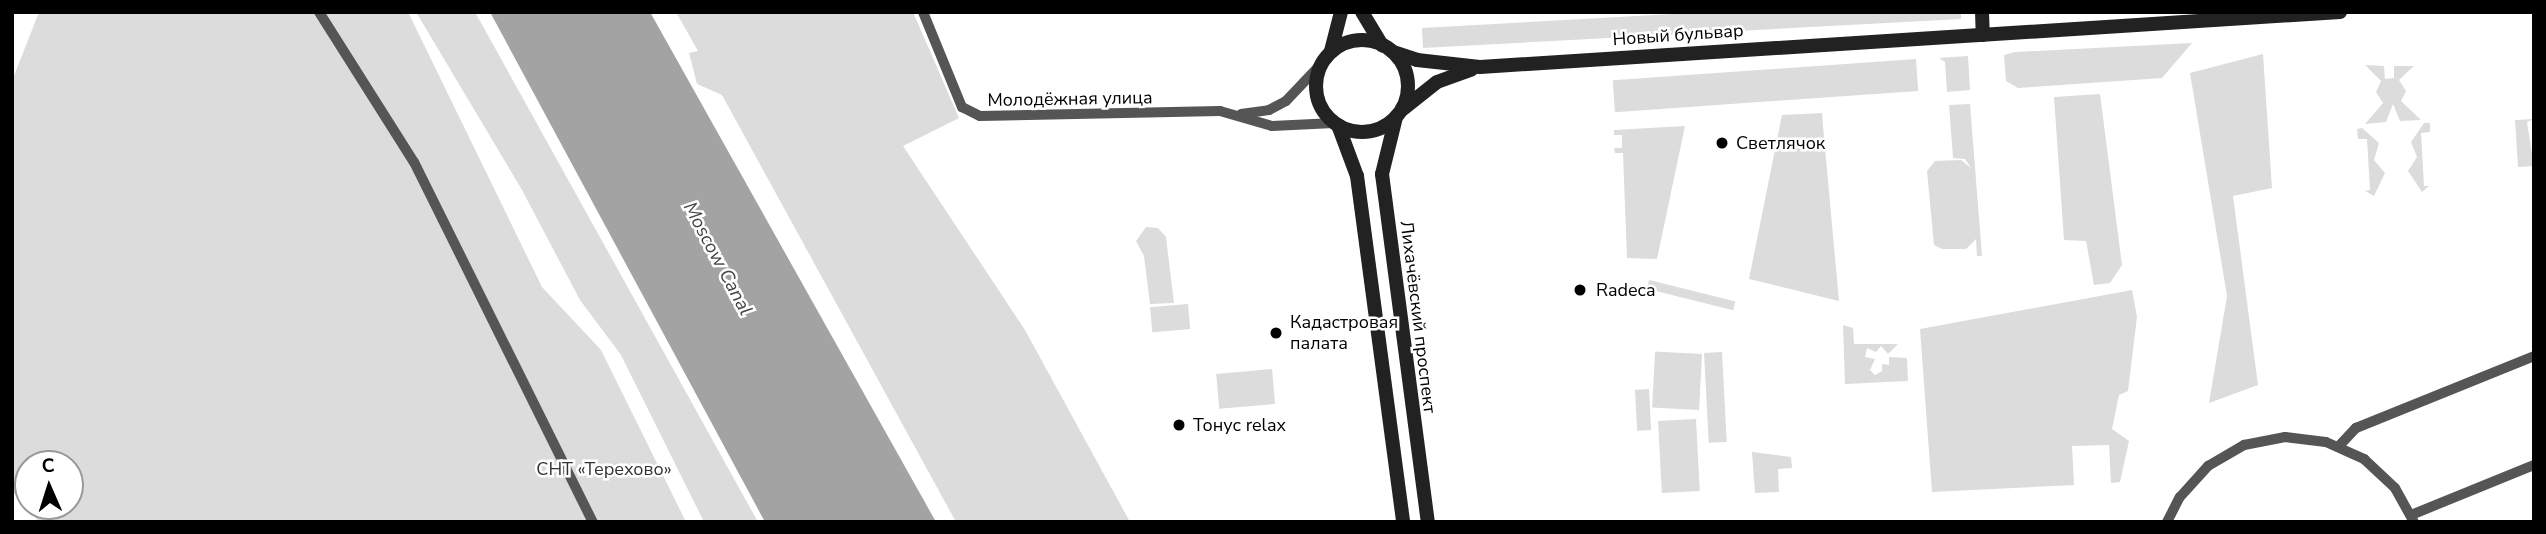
<!DOCTYPE html>
<html>
<head>
<meta charset="utf-8">
<style>
  body { margin:0 }
  #map { position:relative; width:2546px; height:534px; overflow:hidden; background:#fff; font-family:"Nunito Sans",sans-serif }
  div>[style] { position:absolute }
  .green>* { inset:0; background:#dcdcdc; transform-origin:0 0 }
  .water>* { inset:0; background:#a3a3a3 }
  .street>* { height:10px; margin:-5px; padding:0 5px; transform-origin:5px; border-radius:5px; background:#555 }
  .secondary>* { height:14px; margin:-7px; padding:0 7px; transform-origin:7px; border-radius:7px; background:#222 }
  .secondary>.ring { margin:-7px; padding:0; box-sizing:content-box; background:none; border:14px solid #222; border-radius:50% }
  .dots>* { width:19px; height:19px; translate:-50% -50%; box-sizing:border-box; border:4px solid #fff; border-radius:50% }
  span { translate:-50% -50%; white-space:nowrap; text-align:center; line-height:1.15; -webkit-text-stroke:5px #fff; paint-order:stroke }
  .street-label { font-size:18px; color:#000 }
  .poi-label { font-size:18px; color:#000 }
  .left { translate:0 -50%; text-align:left }
  .park-label { font-size:18px; color:#333 }
  .water-label { font-size:19px; color:#444; font-style:italic }
  .frame { position:absolute; inset:0; border:14px solid #000; pointer-events:none }
  .north { position:absolute; left:14px; top:450px; width:70px; height:70px; box-sizing:border-box; background:#fff; border:2px solid #999; border-radius:50%; rotate:357deg; font-size:19px; font-weight:700; line-height:28px; text-align:center; color:#000 }
  .north::after { content:''; display:block; margin:auto; width:24px; height:32px; background:#000; clip-path:polygon(50% 0,100% 100%,50% 72%,0 100%) }
</style>
</head>
<body>
<div id="map">
  <div class="green">
    <i style="clip-path:polygon(evenodd,39px 12px,408px 12px,542px 287px,601px 350px,686px 522px,39px 522px,12px 491px,12px 81px,39px 12px,28px 464px,70px 464px,70px 506px,28px 506px,28px 464px)"></i>
    <i style="clip-path:polygon(416px 12px,475px 12px,758px 522px,704px 522px,621px 355px,580px 300px,522px 190px)"></i>
    <i style="clip-path:polygon(676px 12px,913px 12px,959px 118px,903px 146px,1025px 330px,1130px 522px,956px 522px,722px 95px,697px 84px,689px 53px,698px 51px)"></i>
    <i style="clip-path:polygon(1709px 12px,1961px 12px,1961px 19px,1423px 48px,1422px 28px)"></i>
    <i style="clip-path:polygon(2192px 43px,2162px 78px,2018px 88px,2006px 81px,2004px 55px,2015px 52px)"></i>
    <i style="clip-path:polygon(2263px 54px,2272px 188px,2233px 196px,2258px 385px,2209px 403px,2227px 296px,2190px 73px)"></i>
    <i style="clip-path:polygon(1968px 56px,1970px 90px,1947px 92px,1945px 62px,1939px 58px)"></i>
    <i style="left:1916px;top:59px;width:32px;height:304px;rotate:86deg"></i>
    <i style="clip-path:polygon(2365px 65px,2384px 66px,2385px 79px,2394px 78px,2394px 66px,2414px 66px,2399px 80px,2406px 91px,2401px 101px,2421px 120px,2400px 121px,2393px 104px,2386px 122px,2365px 124px,2383px 103px,2376px 92px,2381px 81px)"></i>
    <i style="clip-path:polygon(2100px 94px,2122px 265px,2110px 283px,2094px 285px,2086px 241px,2064px 240px,2054px 97px)"></i>
    <i style="clip-path:polygon(1970px 104px,1982px 256px,1977px 256px,1976px 239px,1966px 249px,1942px 249px,1934px 245px,1927px 171px,1935px 161px,1961px 160px,1971px 168px,1965px 159px,1953px 158px,1949px 105px)"></i>
    <i style="clip-path:polygon(1822px 113px,1823px 126px,1839px 301px,1749px 279px,1782px 115px)"></i>
    <i style="clip-path:polygon(2534px 119px,2527px 122px,2534px 166px,2518px 167px,2515px 120px)"></i>
    <i style="clip-path:polygon(2424px 123px,2430px 123px,2430px 132px,2421px 133px,2424px 186px,2429px 186px,2422px 192px,2408px 171px,2417px 157px,2411px 142px)"></i>
    <i style="clip-path:polygon(1685px 126px,1657px 259px,1627px 258px,1623px 153px,1615px 153px,1614px 148px,1622px 148px,1622px 135px,1614px 135px,1614px 130px)"></i>
    <i style="clip-path:polygon(2362px 128px,2379px 143px,2374px 160px,2385px 173px,2374px 196px,2365px 191px,2370px 190px,2367px 139px,2358px 139px,2357px 129px)"></i>
    <i style="clip-path:polygon(1146px 227px,1158px 228px,1166px 237px,1174px 303px,1150px 304px,1144px 256px,1136px 241px)"></i>
    <i style="left:1649px;top:280px;width:89px;height:9px;rotate:14deg"></i>
    <i style="clip-path:polygon(2132px 290px,2137px 317px,2128px 391px,2119px 395px,2112px 429px,2129px 441px,2120px 482px,2111px 483px,2109px 445px,2072px 446px,2074px 485px,1932px 492px,1920px 329px)"></i>
    <i style="left:1188px;top:304px;width:25px;height:38px;rotate:85deg"></i>
    <i style="clip-path:polygon(1843px 325px,1853px 328px,1854px 344px,1898px 344px,1888px 354px,1881px 346px,1876px 352px,1867px 348px,1865px 357px,1875px 359px,1870px 370px,1875px 375px,1882px 371px,1882px 364px,1889px 365px,1889px 357px,1907px 358px,1908px 381px,1845px 384px)"></i>
    <i style="left:1722px;top:352px;width:90px;height:18px;rotate:87deg"></i>
    <i style="left:1702px;top:354px;width:56px;height:47px;rotate:93deg"></i>
    <i style="left:1272px;top:369px;width:35px;height:56px;rotate:85deg"></i>
    <i style="left:1649px;top:389px;width:41px;height:14px;rotate:87deg"></i>
    <i style="left:1696px;top:419px;width:72px;height:38px;rotate:87deg"></i>
    <i style="clip-path:polygon(1752px 452px,1791px 457px,1792px 468px,1778px 469px,1779px 492px,1755px 493px)"></i>
  </div>
  <div class="water">
    <i style="clip-path:polygon(490px 12px,650px 12px,936px 522px,765px 522px)"></i>
  </div>
  <div class="street">
    <i style="left:319px;top:12px;width:178px;rotate:57.7deg"></i>
    <i style="left:414px;top:162px;width:402px;rotate:63.6deg"></i>
    <i style="left:923px;top:12px;width:103px;rotate:67.7deg"></i>
    <i style="left:962px;top:107px;width:20px;rotate:27deg"></i>
    <i style="left:980px;top:116px;width:240px;rotate:-1.2deg"></i>
    <i style="left:1220px;top:111px;width:54px;rotate:16.1deg"></i>
    <i style="left:1272px;top:126px;width:62px;rotate:-2.8deg"></i>
    <i style="left:1241px;top:114px;width:28px;rotate:-8deg"></i>
    <i style="left:1269px;top:110px;width:19px;rotate:-28deg"></i>
    <i style="left:1286px;top:101px;width:52px;rotate:-46.5deg"></i>
    <i style="left:2339px;top:446px;width:25px;rotate:-47deg"></i>
    <i style="left:2356px;top:428px;width:192px;rotate:-22deg"></i>
    <i style="left:2411px;top:515px;width:133px;rotate:-22.1deg"></i>
    <i style="left:2167px;top:522px;width:28px;rotate:-63deg"></i>
    <i style="left:2180px;top:497px;width:42px;rotate:-47.9deg"></i>
    <i style="left:2208px;top:466px;width:42px;rotate:-30.3deg"></i>
    <i style="left:2244px;top:445px;width:42px;rotate:-11deg"></i>
    <i style="left:2285px;top:437px;width:41px;rotate:7deg"></i>
    <i style="left:2326px;top:442px;width:42px;rotate:24.1deg"></i>
    <i style="left:2364px;top:459px;width:42px;rotate:43.1deg"></i>
    <i style="left:2395px;top:488px;width:39px;rotate:61deg"></i>
  </div>
  <div class="secondary">
    <i style="left:1362px;top:12px;width:39px;rotate:59deg"></i>
    <i style="left:1982px;top:12px;width:23px;rotate:88deg"></i>
    <i class="ring" style="left:1316px;top:40px;width:78px;height:78px"></i>
    <i style="left:1331px;top:51px;width:40px;rotate:-75.6deg"></i>
    <i style="left:1393px;top:52px;width:25px;rotate:18deg"></i>
    <i style="left:1417px;top:60px;width:63px;rotate:6.3deg"></i>
    <i style="left:1480px;top:67px;width:862px;rotate:-3.66deg"></i>
    <i style="left:1403px;top:109px;width:43px;rotate:-38.5deg"></i>
    <i style="left:1437px;top:82px;width:37px;rotate:-20deg"></i>
    <i style="left:1396px;top:117px;width:59px;rotate:103.8deg"></i>
    <i style="left:1382px;top:174px;width:351px;rotate:82.5deg"></i>
    <i style="left:1338px;top:125px;width:54px;rotate:69.6deg"></i>
    <i style="left:1357px;top:176px;width:349px;rotate:82.4deg"></i>
  </div>
  <div class="dots">
    <i style="left:1722px;top:143px;background:#000"></i>
    <i style="left:1580px;top:290px;background:#000"></i>
    <i style="left:1276px;top:333px;background:#000"></i>
    <i style="left:1179px;top:425px;background:#000"></i>
  </div>
  <div class="street-label">
    <span style="left:1678px;top:35px;rotate:-4deg">Новый бульвар</span>
    <span style="left:1070px;top:99px;rotate:-1deg">Молодёжная улица</span>
    <span style="left:1418px;top:317px;rotate:83deg">Лихачёвский проспект</span>
  </div>
  <div class="poi-label">
    <span class="left" style="left:1736px;top:143px">Светлячок</span>
    <span class="left" style="left:1596px;top:290px">Radeca</span>
    <span class="left" style="left:1290px;top:333px">Кадастровая<br>палата</span>
    <span class="left" style="left:1193px;top:425px">Тонус relax</span>
  </div>
  <div class="park-label">
    <span style="left:604px;top:469px">СНТ «Терехово»</span>
  </div>
  <div class="water-label">
    <span style="left:717px;top:259px;rotate:62deg">Moscow Canal</span>
  </div>
  <div class="frame"></div>
  <div class="north">С</div>
</div>
</body>
</html>
